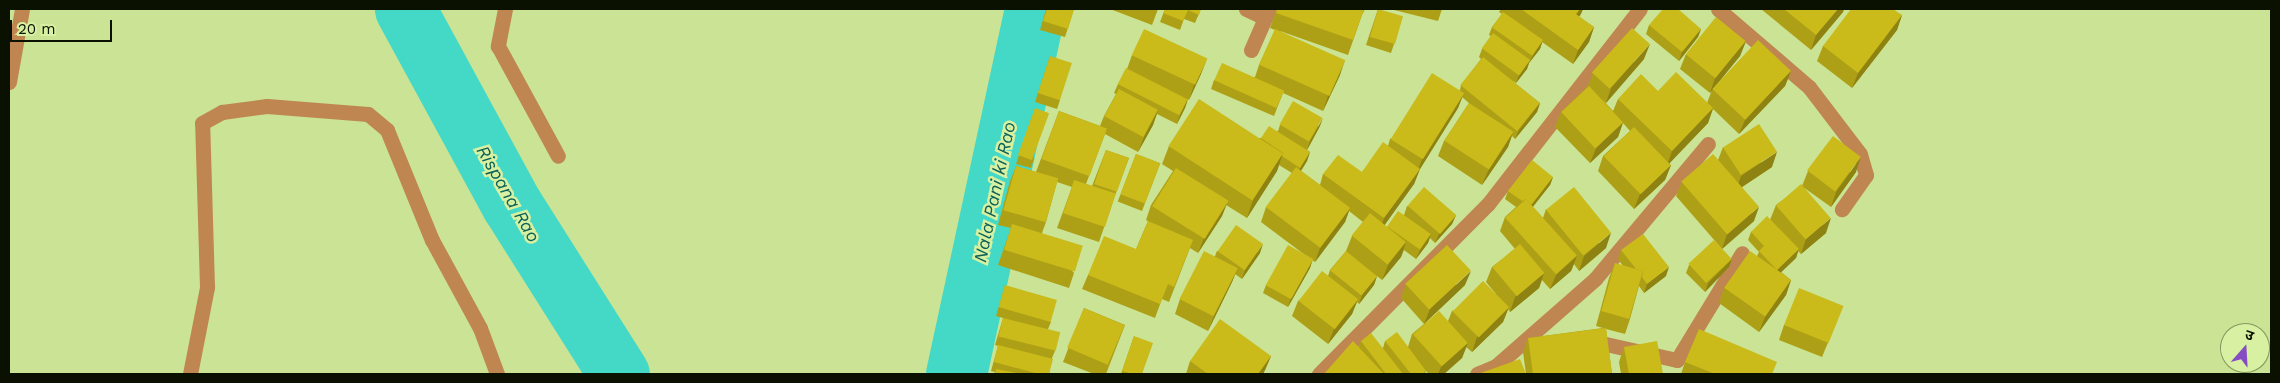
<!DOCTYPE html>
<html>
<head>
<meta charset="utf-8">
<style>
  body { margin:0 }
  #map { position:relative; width:2280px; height:383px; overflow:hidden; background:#cae394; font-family:"Work Sans","Noto Sans Devanagari",sans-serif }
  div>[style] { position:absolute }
  .river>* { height:61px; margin:-30.5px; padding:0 30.5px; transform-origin:30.5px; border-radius:30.5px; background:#43d9c6 }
  .minor>* { height:15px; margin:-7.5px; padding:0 7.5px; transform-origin:7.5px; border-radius:7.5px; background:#bf8651 }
  .wall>* { inset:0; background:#aea016; transform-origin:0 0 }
  .shaded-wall>* { inset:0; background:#8d8212 }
  .building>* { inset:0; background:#caba1a; transform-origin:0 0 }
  span { translate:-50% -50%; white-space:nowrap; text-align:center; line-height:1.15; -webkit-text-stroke:5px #d7f0a1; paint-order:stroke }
  .water-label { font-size:18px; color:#0b6057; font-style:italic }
  .frame { position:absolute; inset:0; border:10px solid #0a1100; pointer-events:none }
  .north { position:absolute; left:2220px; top:323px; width:50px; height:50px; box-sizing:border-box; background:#d7f0a1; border:1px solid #859761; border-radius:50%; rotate:19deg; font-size:14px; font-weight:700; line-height:20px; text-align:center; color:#0a1100 }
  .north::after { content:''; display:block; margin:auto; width:18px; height:22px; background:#854cc3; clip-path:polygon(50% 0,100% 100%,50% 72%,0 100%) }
  .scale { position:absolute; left:10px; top:20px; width:102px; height:22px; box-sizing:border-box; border:2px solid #0a1100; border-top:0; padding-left:6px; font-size:15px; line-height:18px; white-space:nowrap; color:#0a1100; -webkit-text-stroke:4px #d7f0a1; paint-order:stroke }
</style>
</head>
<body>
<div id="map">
  <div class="river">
    <i style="left:405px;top:9px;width:223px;rotate:61.4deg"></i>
    <i style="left:512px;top:205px;width:200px;rotate:57.7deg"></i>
    <i style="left:956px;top:374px;width:373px;rotate:-77.8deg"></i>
  </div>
  <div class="minor">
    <i style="left:505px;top:9px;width:38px;rotate:101deg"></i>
    <i style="left:498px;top:46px;width:125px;rotate:61.4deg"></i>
    <i style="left:1246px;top:9px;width:21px;rotate:25deg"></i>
    <i style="left:1718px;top:9px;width:120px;rotate:40.6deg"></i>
    <i style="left:1809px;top:87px;width:84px;rotate:52.7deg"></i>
    <i style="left:1860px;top:154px;width:22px;rotate:74deg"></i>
    <i style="left:1866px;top:175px;width:42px;rotate:125.2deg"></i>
    <i style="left:1251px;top:50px;width:45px;rotate:-66.3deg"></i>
    <i style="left:9px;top:82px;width:74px;rotate:-79.9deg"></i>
    <i style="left:1588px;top:340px;width:91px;rotate:12.7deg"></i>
    <i style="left:1677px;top:360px;width:125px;rotate:-58.7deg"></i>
    <i style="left:190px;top:374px;width:89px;rotate:-78.9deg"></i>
    <i style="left:207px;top:287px;width:164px;rotate:-91.7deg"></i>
    <i style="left:202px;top:123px;width:23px;rotate:-29deg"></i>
    <i style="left:222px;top:112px;width:45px;rotate:-7.6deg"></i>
    <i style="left:267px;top:106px;width:101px;rotate:4.5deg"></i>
    <i style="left:368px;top:114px;width:25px;rotate:40deg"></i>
    <i style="left:387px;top:130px;width:119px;rotate:67.8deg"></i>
    <i style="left:432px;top:240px;width:100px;rotate:61.4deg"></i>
    <i style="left:480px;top:328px;width:49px;rotate:69.7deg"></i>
    <i style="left:1319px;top:374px;width:240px;rotate:-45.2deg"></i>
    <i style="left:1488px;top:204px;width:247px;rotate:-52.1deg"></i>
    <i style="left:1477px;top:374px;width:21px;rotate:-23deg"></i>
    <i style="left:1496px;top:366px;width:132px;rotate:-41.3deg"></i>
    <i style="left:1595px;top:279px;width:176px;rotate:-50.1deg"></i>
  </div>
  <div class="wall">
    <i style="clip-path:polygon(1046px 9px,1074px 9px,1065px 37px,1040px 30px)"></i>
    <i style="clip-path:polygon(1110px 9px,1158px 9px,1152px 25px)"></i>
    <i style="clip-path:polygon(1165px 9px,1201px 9px,1195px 23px,1184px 19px,1180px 30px,1160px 22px)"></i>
    <i style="clip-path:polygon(1277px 9px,1365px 9px,1362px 15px,1348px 55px,1280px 31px,1340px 75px,1323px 111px,1283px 93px,1274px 116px,1211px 89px,1214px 80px,1255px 77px,1259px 65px,1275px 30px,1270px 28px)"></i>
    <i style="clip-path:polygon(1378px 9px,1394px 44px,1391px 53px,1366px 45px)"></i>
    <i style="clip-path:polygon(1390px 9px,1442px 9px,1438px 21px)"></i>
    <i style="clip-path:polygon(1501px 9px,1583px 9px,1579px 17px,1594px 27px,1589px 42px,1573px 64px,1542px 42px,1540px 49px,1529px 63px,1527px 69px,1516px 83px,1511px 80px,1540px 103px,1537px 112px,1515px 139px,1512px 136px,1508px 147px,1482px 185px,1438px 156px,1444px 141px,1469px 103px,1462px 97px,1458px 108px,1420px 169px,1414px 184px,1384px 225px,1387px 227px,1404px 215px,1407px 206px,1456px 215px,1452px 224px,1435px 243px,1430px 238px,1428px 243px,1416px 259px,1404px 250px,1401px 257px,1382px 280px,1377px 276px,1374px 285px,1359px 304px,1357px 302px,1352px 314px,1328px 344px,1292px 316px,1298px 301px,1328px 276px,1330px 270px,1346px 251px,1352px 236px,1363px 222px,1349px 211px,1345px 222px,1315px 262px,1312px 260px,1310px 268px,1288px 307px,1263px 293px,1266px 285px,1305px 255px,1261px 222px,1266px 207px,1292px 173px,1279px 165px,1277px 171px,1247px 218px,1226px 205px,1222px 216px,1198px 253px,1190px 248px,1169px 302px,1162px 299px,1155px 318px,1082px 289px,1088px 275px,1136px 249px,1148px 221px,1146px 220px,1151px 205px,1173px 171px,1162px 164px,1169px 146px,1261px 138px,1278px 131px,1280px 125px,1320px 126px,1307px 150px,1301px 146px,1310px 152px,1307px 161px,1301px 171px,1320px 185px,1323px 174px,1362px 172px,1388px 146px,1390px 139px,1460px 90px,1461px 85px,1481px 59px,1479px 57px,1482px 49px,1491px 36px,1489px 35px,1492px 27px,1502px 14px,1499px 12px)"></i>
    <i style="clip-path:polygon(1761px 9px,1844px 9px,1843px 12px,1811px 50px)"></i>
    <i style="clip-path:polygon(1902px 15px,1897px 30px,1852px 88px,1817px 61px,1823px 46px)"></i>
    <i style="clip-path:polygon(1649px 25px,1701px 29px,1698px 37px,1679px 61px,1646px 34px)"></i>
    <i style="clip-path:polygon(1746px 41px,1740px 56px,1714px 87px,1791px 71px,1785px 86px,1739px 134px,1713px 109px,1708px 123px,1669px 163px,1671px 165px,1665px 180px,1634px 209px,1598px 171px,1603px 156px,1630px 131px,1623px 123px,1618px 137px,1590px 163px,1555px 127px,1561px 112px,1588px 86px,1593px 73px,1644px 59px,1606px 103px,1602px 99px,1613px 111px,1618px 99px,1658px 91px,1707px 103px,1712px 90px,1710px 93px,1680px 69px,1686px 54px)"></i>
    <i style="clip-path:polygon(1132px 55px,1201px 74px,1189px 100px,1188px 99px,1185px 108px,1177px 124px,1157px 114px,1153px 125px,1138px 152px,1105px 134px,1086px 184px,1092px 186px,1106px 150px,1129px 158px,1113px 201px,1099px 242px,1057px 228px,1072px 187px,1057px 182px,1046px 222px,1042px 233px,1074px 273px,1069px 288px,998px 265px,1011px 228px,998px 225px,1010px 181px,1016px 166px,1036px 172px,1059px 111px,1100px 126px,1104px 116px,1116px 94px,1114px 93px,1118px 84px,1127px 69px)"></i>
    <i style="clip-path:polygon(1050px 56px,1060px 100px,1057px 109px,1035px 102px)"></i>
    <i style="clip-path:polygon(1032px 116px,1034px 159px,1031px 168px,1016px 164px)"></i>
    <i style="clip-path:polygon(1723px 147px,1772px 167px,1742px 187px,1754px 221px,1722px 249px,1676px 196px,1682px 182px,1718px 160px)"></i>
    <i style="left:1136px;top:154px;width:26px;height:51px;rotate:21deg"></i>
    <i style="clip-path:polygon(1808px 171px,1856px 172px,1831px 207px,1803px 187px,1826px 233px,1801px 254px,1798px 251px,1796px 258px,1781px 272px,1791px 280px,1786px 295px,1759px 332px,1719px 303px,1724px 288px,1757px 256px,1759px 252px,1748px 240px,1751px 232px,1770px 220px,1776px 205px,1802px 186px)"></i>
    <i style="clip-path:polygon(1553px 177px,1550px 185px,1533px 207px,1543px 218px,1546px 209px,1606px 248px,1579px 271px,1574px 264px,1571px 271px,1550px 289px,1542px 280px,1539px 288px,1510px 312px,1508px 309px,1503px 322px,1472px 352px,1466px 347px,1462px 358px,1444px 374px,1429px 374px,1426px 371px,1425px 374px,1324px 374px,1358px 347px,1361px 341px,1383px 348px,1385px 341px,1408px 347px,1412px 334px,1424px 324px,1401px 298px,1406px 284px,1465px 285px,1425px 323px,1448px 321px,1452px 311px,1496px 294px,1486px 282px,1492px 267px,1515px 249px,1500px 231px,1505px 217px,1516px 207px,1505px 199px,1508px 191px)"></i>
    <i style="clip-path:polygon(1621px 250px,1666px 276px,1644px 293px,1639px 286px,1630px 319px,1625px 334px,1606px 329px,1612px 374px,1478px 374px,1526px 374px,1523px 352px,1528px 338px,1603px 328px,1596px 326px,1609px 278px,1615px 263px,1623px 266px,1618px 259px)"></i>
    <i style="clip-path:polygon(1217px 251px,1260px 253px,1242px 279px,1235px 274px,1232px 282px,1208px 331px,1175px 314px,1180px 299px,1215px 256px)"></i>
    <i style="clip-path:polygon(1732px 259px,1729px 267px,1705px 292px,1686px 273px,1689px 265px)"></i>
    <i style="clip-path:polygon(1005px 285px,1051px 322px,1048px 329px,1055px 351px,1052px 358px,1049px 374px,994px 374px,995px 372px,991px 371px,998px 346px,995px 345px,1003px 318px,996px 316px)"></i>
    <i style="clip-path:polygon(1084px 308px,1125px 325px,1106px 374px,1094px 374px,1063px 362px)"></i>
    <i style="clip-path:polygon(1837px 321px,1822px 357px,1779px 340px,1784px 325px)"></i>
    <i style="clip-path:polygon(1134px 336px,1142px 374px,1121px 374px)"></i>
    <i style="clip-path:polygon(1624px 347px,1663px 374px,1621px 374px,1619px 362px)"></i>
    <i style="clip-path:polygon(1271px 356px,1265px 370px,1263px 374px,1186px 374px,1190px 361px)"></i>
    <i style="clip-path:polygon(1685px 362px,1772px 374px,1681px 374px)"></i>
  </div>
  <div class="shaded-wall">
    <i style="clip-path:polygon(1580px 9px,1583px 9px,1581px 14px,1570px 29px,1576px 14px)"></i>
    <i style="clip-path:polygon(1838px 9px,1844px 9px,1843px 12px,1811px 50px,1816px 35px)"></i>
    <i style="clip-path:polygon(1902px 15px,1897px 30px,1852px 88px,1858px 73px)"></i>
    <i style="clip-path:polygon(1594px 27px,1589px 42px,1573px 64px,1578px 50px)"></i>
    <i style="clip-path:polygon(1701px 29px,1698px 37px,1679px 61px,1682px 52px)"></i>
    <i style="clip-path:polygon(1543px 40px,1540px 49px,1529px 63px,1533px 55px)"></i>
    <i style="clip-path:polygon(1746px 41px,1740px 56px,1710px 93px,1715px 78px)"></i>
    <i style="clip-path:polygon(1650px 44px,1644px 59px,1606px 103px,1611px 88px)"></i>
    <i style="clip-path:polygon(1207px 59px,1201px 74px,1189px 100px,1194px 85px)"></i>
    <i style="clip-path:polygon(1345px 60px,1340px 75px,1323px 111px,1328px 96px)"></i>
    <i style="clip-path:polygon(1530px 60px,1527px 69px,1516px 83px,1519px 75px)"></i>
    <i style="clip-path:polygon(1791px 71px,1785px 86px,1739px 134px,1745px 120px)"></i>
    <i style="clip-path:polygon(1464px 93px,1458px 108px,1420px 169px,1414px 184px,1379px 233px,1384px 218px,1417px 173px,1422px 159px)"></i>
    <i style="clip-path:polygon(1188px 99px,1185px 108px,1177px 124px,1180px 115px)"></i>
    <i style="clip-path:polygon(1540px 103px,1537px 112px,1515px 139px,1519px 130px)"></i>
    <i style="clip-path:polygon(1713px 108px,1708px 123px,1667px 166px,1672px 151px)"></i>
    <i style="clip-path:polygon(1158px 110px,1153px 125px,1138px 152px,1144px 137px)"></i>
    <i style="clip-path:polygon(1323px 118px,1320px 126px,1307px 150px,1310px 141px)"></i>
    <i style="clip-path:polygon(1623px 122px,1618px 137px,1590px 163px,1596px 148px)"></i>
    <i style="clip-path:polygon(1513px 132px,1508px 147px,1482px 185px,1488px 171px)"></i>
    <i style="clip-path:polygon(1310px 152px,1307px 161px,1297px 177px,1300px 168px)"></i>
    <i style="clip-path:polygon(1777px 152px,1772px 167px,1736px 191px,1741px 176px)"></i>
    <i style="clip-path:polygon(1283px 153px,1277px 171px,1247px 218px,1253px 200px)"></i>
    <i style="clip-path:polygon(1861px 157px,1856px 172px,1831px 207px,1836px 192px)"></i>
    <i style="clip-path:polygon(1671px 165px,1665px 180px,1634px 209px,1640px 194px)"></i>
    <i style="clip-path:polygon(1553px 177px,1550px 185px,1526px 215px,1530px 207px)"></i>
    <i style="clip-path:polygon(1228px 201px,1222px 216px,1198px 253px,1204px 238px)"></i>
    <i style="clip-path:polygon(1759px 207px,1754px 221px,1722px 249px,1727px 234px)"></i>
    <i style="clip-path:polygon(1350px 208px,1345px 222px,1315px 262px,1320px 248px)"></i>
    <i style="clip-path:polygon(1456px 215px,1452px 224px,1435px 243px,1439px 234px)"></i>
    <i style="clip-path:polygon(1831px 218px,1826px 233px,1801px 254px,1806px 239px)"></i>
    <i style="clip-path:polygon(1611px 233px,1606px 248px,1579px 271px,1584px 256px)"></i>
    <i style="clip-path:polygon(1431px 234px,1428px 243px,1416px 259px,1420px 250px)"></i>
    <i style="clip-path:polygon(1406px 242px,1401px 257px,1382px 280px,1388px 265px)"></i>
    <i style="clip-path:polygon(1263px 244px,1260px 253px,1242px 279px,1245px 270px)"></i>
    <i style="clip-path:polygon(1799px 249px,1796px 258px,1774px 279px,1777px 270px)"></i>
    <i style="clip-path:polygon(1577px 256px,1571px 271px,1550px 289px,1556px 275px)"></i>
    <i style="clip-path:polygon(1313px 259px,1310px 268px,1288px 307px,1291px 298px)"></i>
    <i style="clip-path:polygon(1732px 259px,1729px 267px,1705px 292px,1708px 283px)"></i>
    <i style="clip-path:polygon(1669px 267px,1666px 276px,1644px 293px,1647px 284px)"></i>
    <i style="clip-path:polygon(1238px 268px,1232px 282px,1208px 331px,1214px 316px)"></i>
    <i style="clip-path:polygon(1471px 271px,1465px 285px,1424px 324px,1430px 309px)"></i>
    <i style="clip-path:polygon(1544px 273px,1539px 288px,1510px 312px,1515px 297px)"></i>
    <i style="clip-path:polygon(1377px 276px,1374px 285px,1359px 304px,1362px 295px)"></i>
    <i style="clip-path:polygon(1791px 280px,1786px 295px,1759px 332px,1765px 317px)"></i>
    <i style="clip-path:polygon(1358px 299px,1352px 314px,1328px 344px,1334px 329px)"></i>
    <i style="clip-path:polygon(1509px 307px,1503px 322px,1472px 352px,1477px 337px)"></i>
    <i style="clip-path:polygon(1468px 343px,1462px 358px,1444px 374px,1438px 374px,1441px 367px)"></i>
    <i style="clip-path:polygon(1271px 356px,1265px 370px,1263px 374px,1258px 374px)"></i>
  </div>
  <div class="building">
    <i style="clip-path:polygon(1047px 9px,1074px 9px,1068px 29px,1043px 21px)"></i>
    <i style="clip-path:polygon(1165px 9px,1201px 9px,1199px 15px,1188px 10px,1183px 21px,1163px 13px)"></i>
    <i style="clip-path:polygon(1277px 9px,1364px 9px,1353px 40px,1276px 13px)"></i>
    <i style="left:1378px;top:9px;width:26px;height:29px;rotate:16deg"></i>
    <i style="clip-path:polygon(1521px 9px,1580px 9px,1576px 14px,1594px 27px,1578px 50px)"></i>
    <i style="clip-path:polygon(1663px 9px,1678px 9px,1701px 29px,1682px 52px,1649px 25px)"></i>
    <i style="clip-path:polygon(1784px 9px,1838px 9px,1816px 35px)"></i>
    <i style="clip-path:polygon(1851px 9px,1893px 9px,1902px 15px,1858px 73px,1823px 46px)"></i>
    <i style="left:1503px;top:12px;width:49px;height:19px;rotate:35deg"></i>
    <i style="left:1716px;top:17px;width:38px;height:48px;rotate:39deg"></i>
    <i style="left:1632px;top:28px;width:24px;height:60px;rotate:42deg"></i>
    <i style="left:1144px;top:29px;width:70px;height:29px;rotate:25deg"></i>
    <i style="left:1275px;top:29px;width:77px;height:39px;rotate:24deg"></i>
    <i style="left:1493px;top:33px;width:46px;height:19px;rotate:36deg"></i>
    <i style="left:1758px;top:40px;width:45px;height:67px;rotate:43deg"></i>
    <i style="left:1050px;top:56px;width:23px;height:39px;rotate:18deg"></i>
    <i style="left:1483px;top:57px;width:73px;height:36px;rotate:39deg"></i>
    <i style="left:1222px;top:63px;width:68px;height:19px;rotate:24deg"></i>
    <i style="left:1126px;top:68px;width:69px;height:18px;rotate:27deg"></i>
    <i style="clip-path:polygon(1676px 72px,1713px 108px,1672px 151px,1618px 99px,1641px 74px,1658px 91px)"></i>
    <i style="left:1432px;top:73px;width:38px;height:78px;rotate:32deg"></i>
    <i style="left:1589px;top:86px;width:50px;height:38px;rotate:47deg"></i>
    <i style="left:1119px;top:89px;width:44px;height:31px;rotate:28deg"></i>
    <i style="left:1199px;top:99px;width:100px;height:56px;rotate:33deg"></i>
    <i style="left:1293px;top:101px;width:34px;height:27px;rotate:30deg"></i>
    <i style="left:1469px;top:103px;width:53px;height:45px;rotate:33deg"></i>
    <i style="left:1035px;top:108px;width:15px;height:50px;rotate:20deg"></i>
    <i style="left:1059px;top:111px;width:51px;height:51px;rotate:20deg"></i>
    <i style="left:1759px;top:124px;width:33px;height:43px;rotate:57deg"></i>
    <i style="clip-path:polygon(1269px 126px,1310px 152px,1300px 168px,1282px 156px,1283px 153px,1261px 138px)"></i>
    <i style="left:1634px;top:127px;width:53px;height:42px;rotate:46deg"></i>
    <i style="left:1833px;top:136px;width:35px;height:43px;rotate:37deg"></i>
    <i style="clip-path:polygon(1383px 142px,1420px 169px,1384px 218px,1323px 174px,1338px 155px,1362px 172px)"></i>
    <i style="left:1106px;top:150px;width:24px;height:36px;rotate:19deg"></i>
    <i style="left:1136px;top:154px;width:26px;height:43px;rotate:21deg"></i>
    <i style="left:1713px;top:154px;width:70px;height:42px;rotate:49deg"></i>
    <i style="clip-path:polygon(1532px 160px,1553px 177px,1531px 205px,1526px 199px,1522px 201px,1508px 191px)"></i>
    <i style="left:1016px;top:166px;width:44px;height:46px;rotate:16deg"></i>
    <i style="left:1296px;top:167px;width:68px;height:50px;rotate:37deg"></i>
    <i style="left:1176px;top:168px;width:62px;height:45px;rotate:32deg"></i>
    <i style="left:1074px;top:180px;width:44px;height:35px;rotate:18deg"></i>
    <i style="left:1801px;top:184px;width:45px;height:33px;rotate:49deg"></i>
    <i style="left:1424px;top:187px;width:43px;height:25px;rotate:41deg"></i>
    <i style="left:1574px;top:187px;width:59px;height:36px;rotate:51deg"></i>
    <i style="left:1526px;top:199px;width:76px;height:28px;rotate:48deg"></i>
    <i style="left:1398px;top:211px;width:40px;height:19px;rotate:35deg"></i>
    <i style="left:1370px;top:213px;width:46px;height:29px;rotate:39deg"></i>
    <i style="clip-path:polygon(1767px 216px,1799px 249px,1777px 270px,1759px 251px,1764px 246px,1751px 232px)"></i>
    <i style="clip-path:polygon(1148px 221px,1193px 240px,1174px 287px,1168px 284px,1160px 304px,1088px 275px,1104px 236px,1136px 249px)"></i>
    <i style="left:1012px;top:224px;width:74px;height:27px;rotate:17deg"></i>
    <i style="left:1236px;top:225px;width:33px;height:32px;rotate:35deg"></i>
    <i style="clip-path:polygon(1643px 234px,1669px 267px,1647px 284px,1642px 277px,1643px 271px,1636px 269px,1621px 250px)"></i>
    <i style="left:1714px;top:240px;width:26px;height:35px;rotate:47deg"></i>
    <i style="left:1520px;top:244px;width:38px;height:36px;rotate:50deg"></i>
    <i style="left:1288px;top:245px;width:29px;height:46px;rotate:29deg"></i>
    <i style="left:1447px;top:245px;width:35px;height:57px;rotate:47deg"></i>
    <i style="left:1204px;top:251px;width:38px;height:54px;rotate:27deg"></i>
    <i style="left:1346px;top:251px;width:40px;height:25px;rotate:39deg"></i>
    <i style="left:1750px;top:251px;width:50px;height:45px;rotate:35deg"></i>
    <i style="left:1615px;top:263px;width:29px;height:50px;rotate:16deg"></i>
    <i style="left:1322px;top:271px;width:46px;height:38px;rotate:38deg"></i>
    <i style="left:1483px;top:281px;width:37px;height:43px;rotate:45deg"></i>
    <i style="left:1005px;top:285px;width:54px;height:23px;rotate:16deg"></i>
    <i style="left:1799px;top:288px;width:48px;height:40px;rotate:22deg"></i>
    <i style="left:1084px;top:308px;width:44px;height:43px;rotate:23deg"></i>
    <i style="left:1439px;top:311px;width:43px;height:35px;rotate:48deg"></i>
    <i style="left:1003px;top:318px;width:59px;height:19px;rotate:14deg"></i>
    <i style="clip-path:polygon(1220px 319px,1271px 356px,1258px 374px,1208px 374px,1190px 361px)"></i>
    <i style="clip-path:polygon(1606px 328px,1612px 374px,1533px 374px,1528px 338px)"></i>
    <i style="clip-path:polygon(1699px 329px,1777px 362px,1772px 374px,1715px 374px,1685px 362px)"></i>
    <i style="clip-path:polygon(1397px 332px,1426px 371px,1422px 374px,1411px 374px,1385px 341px)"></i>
    <i style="clip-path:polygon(1371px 333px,1403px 374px,1386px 374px,1361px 341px)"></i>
    <i style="clip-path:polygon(1134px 336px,1153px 343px,1142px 374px,1133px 374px,1122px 371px)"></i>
    <i style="clip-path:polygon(1353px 341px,1384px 374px,1324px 374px)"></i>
    <i style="clip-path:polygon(1657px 341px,1663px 374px,1629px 374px,1624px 347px)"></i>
    <i style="clip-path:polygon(998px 345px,1053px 359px,1049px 374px,1039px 374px,994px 362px)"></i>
    <i style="clip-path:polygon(1520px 359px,1526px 374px,1478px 374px)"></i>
    <i style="clip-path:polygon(996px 369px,1022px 374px,995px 374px)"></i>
  </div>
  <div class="water-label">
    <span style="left:995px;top:192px;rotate:-78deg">Nala Pani ki Rao</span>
    <span style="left:508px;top:194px;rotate:60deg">Rispana Rao</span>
  </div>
  <div class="frame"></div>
  <div class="north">उ</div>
  <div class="scale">20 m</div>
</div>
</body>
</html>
